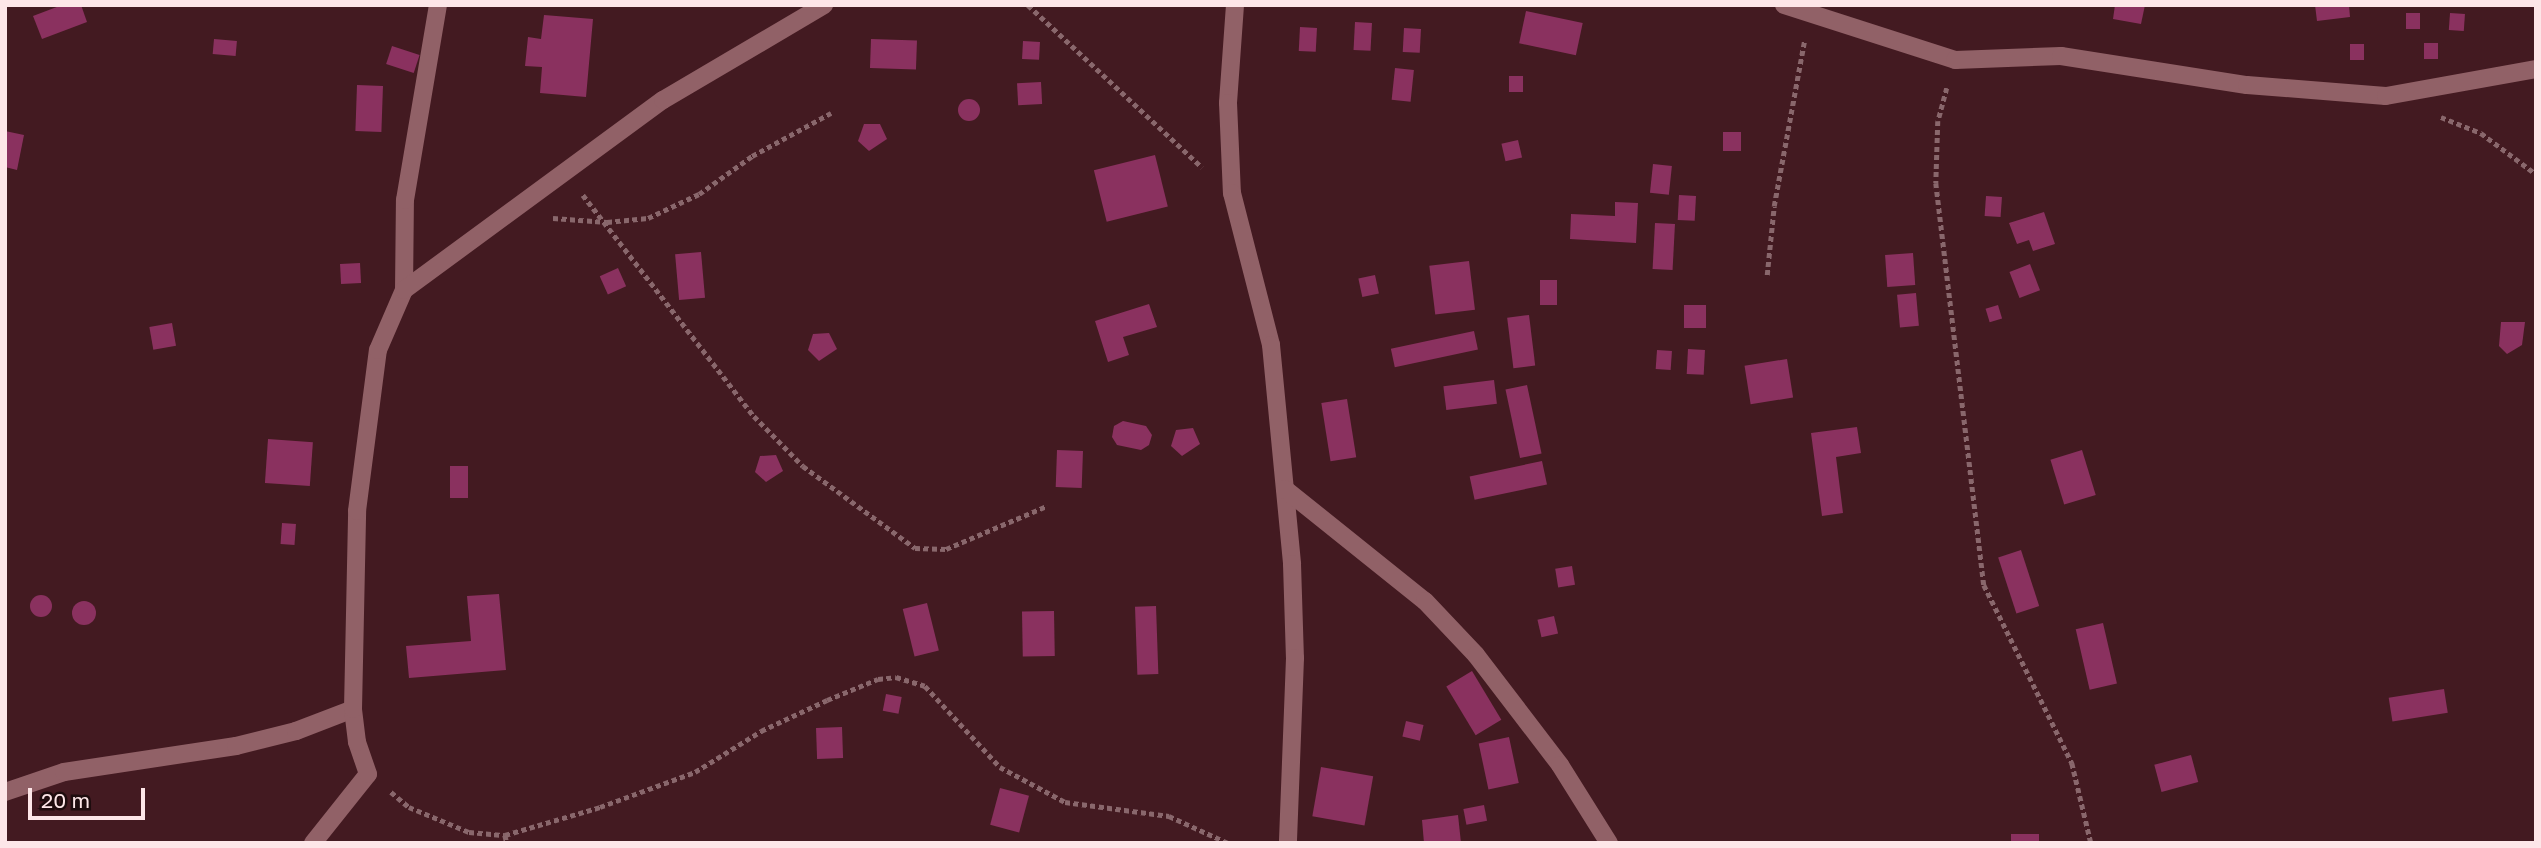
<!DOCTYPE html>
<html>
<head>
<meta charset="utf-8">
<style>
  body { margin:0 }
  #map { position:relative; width:2541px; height:848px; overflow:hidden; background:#431a21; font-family:"Golos Text",sans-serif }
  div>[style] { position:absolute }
  .building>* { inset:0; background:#8a315f; transform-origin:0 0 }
  .round { border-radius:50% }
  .path>* { height:4.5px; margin-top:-2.25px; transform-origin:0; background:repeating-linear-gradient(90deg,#89676c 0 5px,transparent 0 8.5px) }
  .minor>* { height:18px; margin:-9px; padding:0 9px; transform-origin:9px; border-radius:9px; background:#916167 }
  span { translate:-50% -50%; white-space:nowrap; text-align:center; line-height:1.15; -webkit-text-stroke:6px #1e0c0e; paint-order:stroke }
  .frame { position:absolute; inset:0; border:7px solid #fde6e8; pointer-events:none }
  .scale { position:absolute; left:28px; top:788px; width:117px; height:32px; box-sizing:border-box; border:4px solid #fde6e8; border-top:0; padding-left:9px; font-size:21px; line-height:24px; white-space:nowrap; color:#fde6e8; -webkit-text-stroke:5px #1e0c0e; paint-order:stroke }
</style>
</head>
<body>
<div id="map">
  <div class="building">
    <i style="clip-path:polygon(62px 5px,81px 5px,87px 22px,42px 39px,33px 16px)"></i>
    <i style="clip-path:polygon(2115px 5px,2145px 5px,2141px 24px,2113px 19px)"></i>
    <i style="clip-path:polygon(2315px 5px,2349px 5px,2350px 17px,2317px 21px)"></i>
    <i style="left:1526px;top:11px;width:58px;height:33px;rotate:12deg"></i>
    <i style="left:2406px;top:13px;width:14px;height:16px"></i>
    <i style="left:2450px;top:13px;width:15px;height:17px;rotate:4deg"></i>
    <i style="clip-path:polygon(544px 15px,593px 19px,586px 97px,540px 93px,542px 67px,525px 66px,528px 37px,541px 39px)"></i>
    <i style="left:1355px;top:22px;width:17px;height:28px;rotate:3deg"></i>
    <i style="left:1300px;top:27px;width:17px;height:24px;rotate:3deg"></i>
    <i style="left:1404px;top:28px;width:17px;height:24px;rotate:3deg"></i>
    <i style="left:214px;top:39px;width:23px;height:15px;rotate:5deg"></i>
    <i style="left:871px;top:39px;width:46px;height:29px;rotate:2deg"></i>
    <i style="left:1023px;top:41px;width:17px;height:18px;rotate:3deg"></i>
    <i style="left:2424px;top:43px;width:14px;height:16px"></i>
    <i style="left:2350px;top:44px;width:14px;height:16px"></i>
    <i style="left:392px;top:46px;width:29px;height:19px;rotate:18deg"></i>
    <i style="left:1395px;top:68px;width:19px;height:32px;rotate:6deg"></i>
    <i style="left:1509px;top:76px;width:14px;height:16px"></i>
    <i style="left:1041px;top:82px;width:22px;height:24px;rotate:87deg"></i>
    <i style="left:357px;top:85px;width:26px;height:46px;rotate:2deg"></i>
    <i class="round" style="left:958px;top:99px;width:22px;height:22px"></i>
    <i style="clip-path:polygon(864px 124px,880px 124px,887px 139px,869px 151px,858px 141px)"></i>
    <i style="clip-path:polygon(5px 131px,24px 135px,17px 170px,5px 167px)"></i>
    <i style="left:1741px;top:132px;width:19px;height:18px;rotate:90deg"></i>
    <i style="left:1518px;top:140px;width:18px;height:17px;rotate:77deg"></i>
    <i style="left:1155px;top:155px;width:53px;height:63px;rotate:76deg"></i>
    <i style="left:1653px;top:164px;width:19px;height:29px;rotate:6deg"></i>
    <i style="left:1679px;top:195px;width:17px;height:25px;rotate:3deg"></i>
    <i style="left:1986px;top:196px;width:16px;height:20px;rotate:4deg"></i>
    <i style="clip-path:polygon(1615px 202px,1638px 203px,1636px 243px,1570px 239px,1571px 214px,1615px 216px)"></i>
    <i style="clip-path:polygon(2044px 212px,2055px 244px,2033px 251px,2029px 240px,2017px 244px,2009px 223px)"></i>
    <i style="left:1655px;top:223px;width:20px;height:46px;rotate:3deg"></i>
    <i style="left:701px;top:252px;width:46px;height:26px;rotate:85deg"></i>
    <i style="left:1913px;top:253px;width:32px;height:28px;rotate:86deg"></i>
    <i style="left:1469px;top:261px;width:49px;height:40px;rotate:83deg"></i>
    <i style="left:360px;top:263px;width:20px;height:20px;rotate:87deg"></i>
    <i style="left:2030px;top:264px;width:28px;height:22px;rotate:69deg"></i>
    <i style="left:618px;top:268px;width:20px;height:20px;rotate:66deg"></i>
    <i style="left:1375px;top:275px;width:19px;height:17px;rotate:78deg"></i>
    <i style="left:1540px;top:280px;width:17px;height:25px"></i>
    <i style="left:1916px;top:293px;width:33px;height:19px;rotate:85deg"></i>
    <i style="clip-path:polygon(1149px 304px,1157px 327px,1123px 337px,1129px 355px,1108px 362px,1095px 321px)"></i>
    <i style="left:1684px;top:305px;width:22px;height:23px"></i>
    <i style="left:1998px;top:305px;width:14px;height:13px;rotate:73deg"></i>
    <i style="left:1529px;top:315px;width:51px;height:22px;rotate:83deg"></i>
    <i style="clip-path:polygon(2501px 322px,2525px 322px,2522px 345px,2507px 354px,2499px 346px)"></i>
    <i style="left:172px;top:323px;width:23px;height:23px;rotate:80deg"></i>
    <i style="left:1474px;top:331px;width:19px;height:85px;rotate:78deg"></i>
    <i style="clip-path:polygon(829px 333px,837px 349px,819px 361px,808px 350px,813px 334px)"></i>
    <i style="left:1688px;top:349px;width:17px;height:25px;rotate:3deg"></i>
    <i style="left:1657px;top:350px;width:15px;height:19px;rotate:4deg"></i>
    <i style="left:1787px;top:359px;width:39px;height:43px;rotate:81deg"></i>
    <i style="left:1494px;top:380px;width:24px;height:51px;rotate:83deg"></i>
    <i style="left:1527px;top:385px;width:70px;height:22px;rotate:78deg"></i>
    <i style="left:1347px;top:399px;width:59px;height:26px;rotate:81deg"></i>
    <i style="clip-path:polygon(1123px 421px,1146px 426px,1152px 435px,1149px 445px,1141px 450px,1117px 445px,1112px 437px,1114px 426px)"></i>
    <i style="clip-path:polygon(1857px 427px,1861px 453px,1836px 457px,1843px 513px,1822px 516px,1811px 433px)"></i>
    <i style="clip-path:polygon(1193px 428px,1200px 444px,1182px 456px,1171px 446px,1176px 430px)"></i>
    <i style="left:268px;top:439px;width:45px;height:44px;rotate:4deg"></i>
    <i style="left:1057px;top:450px;width:26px;height:37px;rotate:2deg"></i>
    <i style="left:2082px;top:450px;width:47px;height:33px;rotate:73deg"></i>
    <i style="clip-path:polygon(776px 455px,783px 471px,766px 482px,755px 472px,760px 456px)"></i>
    <i style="left:1542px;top:461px;width:24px;height:74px;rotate:78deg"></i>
    <i style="left:450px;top:466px;width:18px;height:32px"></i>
    <i style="left:282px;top:523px;width:14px;height:21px;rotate:4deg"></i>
    <i style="left:2021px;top:550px;width:59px;height:24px;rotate:72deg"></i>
    <i style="left:1572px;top:566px;width:19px;height:17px;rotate:81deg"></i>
    <i style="clip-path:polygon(499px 594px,506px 670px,409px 678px,406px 646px,471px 641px,467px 596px)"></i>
    <i class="round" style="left:30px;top:595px;width:22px;height:22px"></i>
    <i class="round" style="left:72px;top:601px;width:24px;height:24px"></i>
    <i style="left:927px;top:603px;width:49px;height:25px;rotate:76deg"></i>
    <i style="left:1156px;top:606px;width:68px;height:21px;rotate:88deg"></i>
    <i style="left:1054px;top:611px;width:45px;height:32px;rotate:89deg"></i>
    <i style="left:1554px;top:616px;width:18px;height:17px;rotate:77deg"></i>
    <i style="left:2103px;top:623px;width:62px;height:28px;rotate:77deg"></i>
    <i style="left:1472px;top:671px;width:57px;height:30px;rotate:59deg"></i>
    <i style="left:2444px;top:689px;width:24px;height:56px;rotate:81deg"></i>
    <i style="left:886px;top:694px;width:16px;height:17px;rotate:11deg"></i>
    <i style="left:1406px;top:721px;width:18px;height:16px;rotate:13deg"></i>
    <i style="left:842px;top:727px;width:31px;height:26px;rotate:88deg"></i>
    <i style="left:1509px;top:737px;width:47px;height:31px;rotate:78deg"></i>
    <i style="left:2191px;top:755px;width:28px;height:38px;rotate:75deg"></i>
    <i style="left:1321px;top:767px;width:53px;height:50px;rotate:10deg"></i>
    <i style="left:1000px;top:788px;width:30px;height:38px;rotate:15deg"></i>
    <i style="left:1484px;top:805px;width:16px;height:21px;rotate:79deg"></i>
    <i style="clip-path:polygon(1458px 815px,1461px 843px,1424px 843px,1422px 820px)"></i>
    <i style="left:2011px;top:834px;width:28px;height:9px"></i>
  </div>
  <div class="path">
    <i style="left:1028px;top:5px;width:238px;rotate:43deg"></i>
    <i style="left:1947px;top:88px;width:34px;rotate:105deg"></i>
    <i style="left:1938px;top:121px;width:62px;rotate:91.8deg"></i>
    <i style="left:1936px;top:183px;width:405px;rotate:83.2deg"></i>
    <i style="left:1984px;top:585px;width:199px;rotate:63.7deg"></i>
    <i style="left:2072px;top:763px;width:82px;rotate:76.6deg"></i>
    <i style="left:2441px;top:117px;width:43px;rotate:21.8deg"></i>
    <i style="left:2481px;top:133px;width:69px;rotate:36.7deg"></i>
    <i style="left:583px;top:195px;width:279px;rotate:52.3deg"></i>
    <i style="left:754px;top:416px;width:70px;rotate:45.6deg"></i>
    <i style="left:803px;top:466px;width:139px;rotate:36.2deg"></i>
    <i style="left:915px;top:548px;width:31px;rotate:2deg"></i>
    <i style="left:946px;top:549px;width:110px;rotate:-23.1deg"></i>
    <i style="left:553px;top:218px;width:54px;rotate:4.2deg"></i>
    <i style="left:607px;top:222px;width:41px;rotate:-5.6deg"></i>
    <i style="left:648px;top:218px;width:56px;rotate:-25.2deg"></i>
    <i style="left:699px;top:194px;width:65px;rotate:-35.6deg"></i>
    <i style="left:752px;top:156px;width:90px;rotate:-28.6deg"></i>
    <i style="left:1767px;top:275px;width:69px;rotate:-84.2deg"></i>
    <i style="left:1774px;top:206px;width:167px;rotate:-79.6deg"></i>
    <i style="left:391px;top:792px;width:23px;rotate:40deg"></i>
    <i style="left:409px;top:807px;width:65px;rotate:22.6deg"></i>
    <i style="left:469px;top:832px;width:36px;rotate:5deg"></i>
    <i style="left:505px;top:835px;width:99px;rotate:-16.4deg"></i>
    <i style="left:600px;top:807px;width:101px;rotate:-20.2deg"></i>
    <i style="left:695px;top:772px;width:78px;rotate:-31.8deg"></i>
    <i style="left:761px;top:731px;width:73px;rotate:-25.2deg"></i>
    <i style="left:827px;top:700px;width:55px;rotate:-22.4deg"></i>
    <i style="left:878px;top:679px;width:18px;rotate:-6deg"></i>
    <i style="left:896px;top:677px;width:30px;rotate:17deg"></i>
    <i style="left:925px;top:686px;width:110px;rotate:47.2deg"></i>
    <i style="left:1000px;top:767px;width:74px;rotate:28.3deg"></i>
    <i style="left:1065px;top:802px;width:105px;rotate:7.7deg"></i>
    <i style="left:1169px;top:816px;width:65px;rotate:24.6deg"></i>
    <i style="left:505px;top:835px;width:8px;rotate:76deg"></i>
  </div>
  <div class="minor">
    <i style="left:1235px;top:5px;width:98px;rotate:94.1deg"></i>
    <i style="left:1228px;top:103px;width:90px;rotate:87.5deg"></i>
    <i style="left:1232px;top:193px;width:157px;rotate:75.6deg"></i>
    <i style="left:1271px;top:345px;width:220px;rotate:84.5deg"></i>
    <i style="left:1292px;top:564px;width:94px;rotate:88.2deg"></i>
    <i style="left:1295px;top:658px;width:185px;rotate:92.2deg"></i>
    <i style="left:1784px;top:5px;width:180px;rotate:17.8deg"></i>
    <i style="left:1955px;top:60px;width:106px;rotate:-2.2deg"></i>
    <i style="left:2061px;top:56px;width:188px;rotate:8.9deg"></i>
    <i style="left:2247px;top:85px;width:139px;rotate:4.5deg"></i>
    <i style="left:2386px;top:96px;width:152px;rotate:-10.2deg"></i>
    <i style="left:404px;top:290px;width:90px;rotate:-89.4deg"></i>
    <i style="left:405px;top:200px;width:198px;rotate:-80.4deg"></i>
    <i style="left:1285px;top:489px;width:179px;rotate:38.7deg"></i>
    <i style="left:1425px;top:601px;width:74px;rotate:46.6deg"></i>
    <i style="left:1476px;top:655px;width:138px;rotate:52.6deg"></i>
    <i style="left:1560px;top:765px;width:92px;rotate:57.9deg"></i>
    <i style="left:5px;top:792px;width:62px;rotate:-18.7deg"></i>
    <i style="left:64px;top:772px;width:174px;rotate:-8.6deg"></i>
    <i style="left:236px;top:746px;width:62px;rotate:-14deg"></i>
    <i style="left:296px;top:731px;width:61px;rotate:-21.1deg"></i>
    <i style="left:313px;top:843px;width:88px;rotate:-51.4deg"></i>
    <i style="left:368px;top:774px;width:34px;rotate:-109deg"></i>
    <i style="left:357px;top:742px;width:33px;rotate:-97deg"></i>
    <i style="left:353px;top:709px;width:198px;rotate:-88.8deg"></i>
    <i style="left:357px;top:511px;width:162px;rotate:-82.6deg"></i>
    <i style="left:378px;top:350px;width:65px;rotate:-66.6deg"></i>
    <i style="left:404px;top:290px;width:321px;rotate:-36.3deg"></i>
    <i style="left:663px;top:100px;width:187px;rotate:-30.5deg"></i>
  </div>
  <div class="frame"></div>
  <div class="scale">20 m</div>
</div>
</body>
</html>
